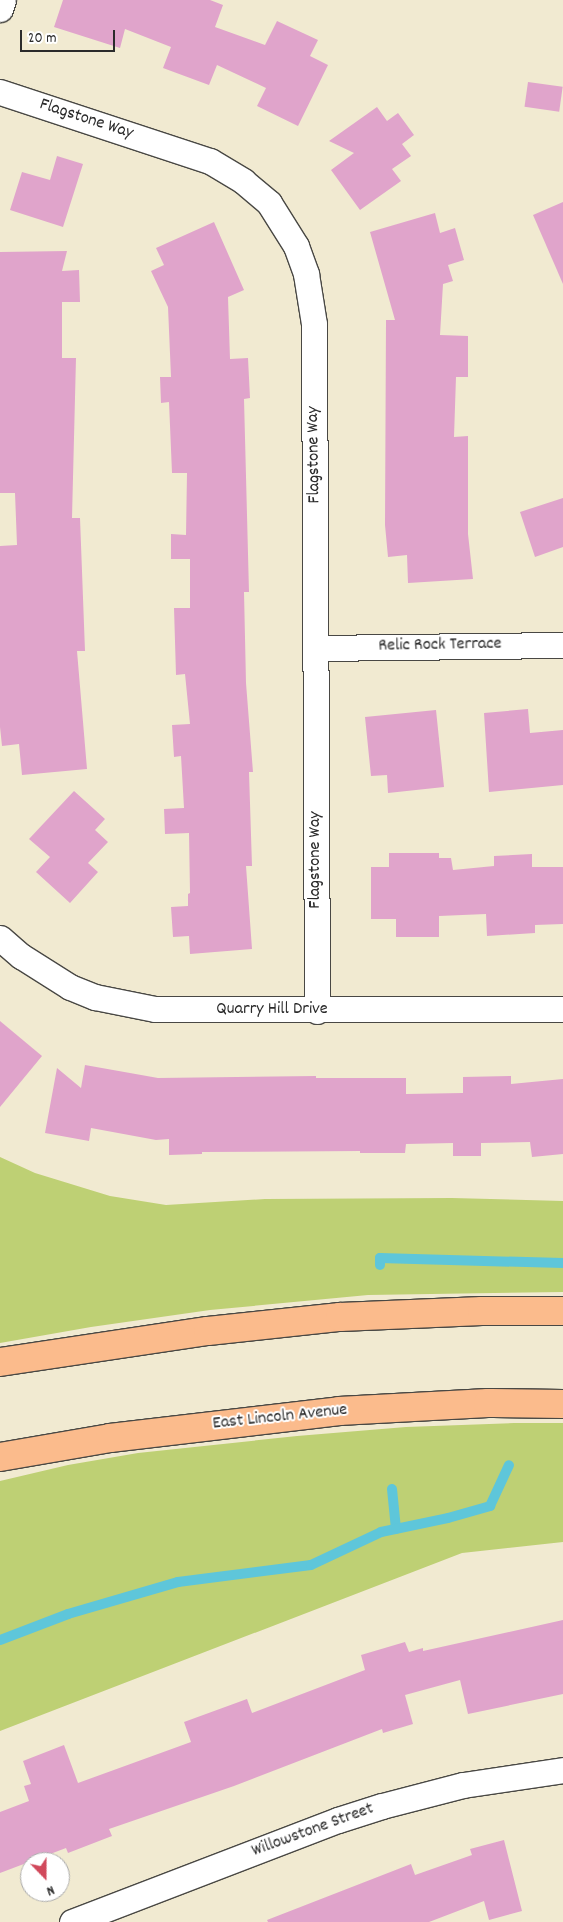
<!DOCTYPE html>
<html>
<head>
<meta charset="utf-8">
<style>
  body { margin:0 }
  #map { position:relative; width:563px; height:1922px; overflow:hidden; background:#f1ead1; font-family:Dekko,sans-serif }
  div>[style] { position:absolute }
  .green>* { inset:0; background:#bed074 }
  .stream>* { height:10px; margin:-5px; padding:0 5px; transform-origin:5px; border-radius:5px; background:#5ec6da }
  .building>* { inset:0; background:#e0a4cb; transform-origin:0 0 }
  .roads { filter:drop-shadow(1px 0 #494844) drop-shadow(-1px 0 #494844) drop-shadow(0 1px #494844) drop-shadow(0 -1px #494844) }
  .minor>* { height:25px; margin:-12.5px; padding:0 12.5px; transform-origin:12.5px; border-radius:12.5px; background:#fff }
  .primary>* { height:28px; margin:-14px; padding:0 14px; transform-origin:14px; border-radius:14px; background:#fbbb8c }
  span { translate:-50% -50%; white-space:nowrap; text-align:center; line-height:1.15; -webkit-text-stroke:4px #fff; paint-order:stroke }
  .street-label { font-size:18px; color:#2b2b2b }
  .north { position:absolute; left:20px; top:1852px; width:50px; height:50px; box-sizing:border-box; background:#fff; border:1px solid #aaa; border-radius:50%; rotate:158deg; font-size:14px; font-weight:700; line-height:20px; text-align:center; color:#2b2b2b }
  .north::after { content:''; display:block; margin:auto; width:18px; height:22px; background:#d1495b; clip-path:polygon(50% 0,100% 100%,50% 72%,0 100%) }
  .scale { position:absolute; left:20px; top:30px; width:95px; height:22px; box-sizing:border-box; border:2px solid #2b2b2b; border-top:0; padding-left:6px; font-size:15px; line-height:18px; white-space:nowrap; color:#2b2b2b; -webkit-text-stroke:4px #fff; paint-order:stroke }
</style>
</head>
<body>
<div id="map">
  <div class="green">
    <i style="clip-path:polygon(0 1157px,35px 1173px,110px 1196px,166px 1205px,265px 1199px,452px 1198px,563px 1201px,563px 1292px,368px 1295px,210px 1310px,91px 1327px,0 1343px)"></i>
    <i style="clip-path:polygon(514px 1423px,563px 1423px,563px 1542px,462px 1553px,0 1731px,0 1481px,68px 1465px,138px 1453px,297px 1436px,406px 1427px)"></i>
  </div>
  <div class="stream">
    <i style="left:380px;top:1265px;width:7px;rotate:-90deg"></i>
    <i style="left:380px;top:1258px;width:183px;rotate:1.6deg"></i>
    <i style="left:392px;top:1489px;width:40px;rotate:84.3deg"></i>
    <i style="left:0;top:1640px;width:73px;rotate:-20.9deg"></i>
    <i style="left:68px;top:1614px;width:115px;rotate:-16.2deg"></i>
    <i style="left:178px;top:1582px;width:134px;rotate:-7.3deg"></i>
    <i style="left:311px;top:1565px;width:77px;rotate:-25.2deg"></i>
    <i style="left:381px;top:1532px;width:68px;rotate:-11.8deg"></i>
    <i style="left:448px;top:1518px;width:44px;rotate:-15.9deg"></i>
    <i style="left:490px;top:1506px;width:45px;rotate:-65.1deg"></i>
  </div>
  <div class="building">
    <i style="clip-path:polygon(63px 0,210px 0,223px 5px,215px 27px,265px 45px,277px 21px,318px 40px,310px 56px,328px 65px,298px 126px,257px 106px,266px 88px,217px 65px,209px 85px,163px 68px,171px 47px,125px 29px,120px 48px,54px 27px)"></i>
    <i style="left:528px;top:82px;width:35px;height:25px;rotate:8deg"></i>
    <i style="clip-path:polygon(377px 107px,387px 121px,398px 113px,414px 135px,402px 144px,411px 156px,392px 169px,401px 181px,360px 210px,331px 170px,354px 153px,329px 141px)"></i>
    <i style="clip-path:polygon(57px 156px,83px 164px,63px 227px,10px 210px,22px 172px,50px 180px)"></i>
    <i style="clip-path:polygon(563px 202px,563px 284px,533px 215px)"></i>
    <i style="clip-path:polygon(435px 213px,440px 233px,455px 228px,464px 260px,448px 265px,453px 281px,443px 284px,440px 335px,468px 336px,468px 377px,456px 377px,454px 437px,468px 436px,468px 534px,473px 579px,408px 583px,407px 555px,388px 557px,385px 525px,386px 320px,395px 320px,370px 232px)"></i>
    <i style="clip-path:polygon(214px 222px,244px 290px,228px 297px,230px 359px,248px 358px,250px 398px,244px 399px,249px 592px,244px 592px,246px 683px,253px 772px,249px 772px,252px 866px,246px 866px,252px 949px,190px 954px,189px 936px,173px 937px,171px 907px,188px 906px,188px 894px,190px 893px,189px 833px,165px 834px,164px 809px,184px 808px,181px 756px,174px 757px,172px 725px,190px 724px,185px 674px,176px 675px,174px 608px,190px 608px,190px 559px,171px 559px,171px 534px,186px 535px,187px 473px,172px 473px,169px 402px,161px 403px,160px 377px,171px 377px,168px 307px,151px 271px,164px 265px,156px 248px)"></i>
    <i style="clip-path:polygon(67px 251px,62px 271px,79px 270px,80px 302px,62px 302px,62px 358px,76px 358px,72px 518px,80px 518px,85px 651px,77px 651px,87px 769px,22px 775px,19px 744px,2px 746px,0 727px,0 546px,17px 545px,15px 493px,0 493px,0 252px)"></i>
    <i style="clip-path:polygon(563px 498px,563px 547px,535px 557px,520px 512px)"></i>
    <i style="clip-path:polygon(528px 709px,530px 733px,563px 730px,563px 785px,489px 792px,484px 713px)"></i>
    <i style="clip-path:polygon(436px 710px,444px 787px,388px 793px,387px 775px,371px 776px,365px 717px)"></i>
    <i style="clip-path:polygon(74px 791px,105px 819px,95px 830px,108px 842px,88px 863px,98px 872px,70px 903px,36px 872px,50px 857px,29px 839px)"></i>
    <i style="clip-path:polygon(389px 853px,439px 853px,439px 858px,451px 858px,453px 870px,494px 866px,494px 856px,532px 854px,532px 867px,563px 867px,563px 924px,535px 925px,535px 933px,487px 936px,486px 914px,439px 916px,439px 937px,396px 937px,396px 919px,371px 919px,371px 867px,389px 867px)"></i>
    <i style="clip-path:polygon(0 1021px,42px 1056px,0 1107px)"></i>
    <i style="clip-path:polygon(85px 1065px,158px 1078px,316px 1076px,316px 1078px,406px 1078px,406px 1094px,463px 1093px,463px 1077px,511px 1076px,511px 1084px,563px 1079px,563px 1154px,532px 1157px,530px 1142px,481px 1143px,481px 1156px,453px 1156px,453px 1143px,406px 1144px,405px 1153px,360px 1153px,360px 1151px,202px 1152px,202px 1154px,169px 1155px,169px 1139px,156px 1140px,91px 1128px,89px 1141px,45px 1133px,57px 1068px,81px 1088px)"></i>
    <i style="clip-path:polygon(563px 1620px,563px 1694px,468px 1714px,460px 1680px,405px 1695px,413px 1724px,383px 1733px,382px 1729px,234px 1786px,109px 1829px,112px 1836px,68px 1853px,66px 1848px,0 1873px,0 1812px,29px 1801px,24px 1786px,31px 1784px,23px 1761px,64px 1745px,78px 1783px,191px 1742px,184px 1722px,247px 1699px,252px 1713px,365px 1670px,361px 1655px,405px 1642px,409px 1652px,423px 1648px,423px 1651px)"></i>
    <i style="clip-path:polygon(504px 1840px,522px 1911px,489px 1920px,484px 1901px,429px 1922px,268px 1922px,267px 1920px,411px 1864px,415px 1875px,472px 1855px,470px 1849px)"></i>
  </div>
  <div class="roads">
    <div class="minor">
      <i style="left:0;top:9px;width:9px;rotate:-72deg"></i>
      <i style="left:0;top:92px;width:221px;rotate:18.2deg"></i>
      <i style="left:210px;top:161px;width:39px;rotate:31deg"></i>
      <i style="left:243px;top:181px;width:34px;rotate:40deg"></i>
      <i style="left:269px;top:203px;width:51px;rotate:57.9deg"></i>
      <i style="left:296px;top:246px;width:30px;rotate:70deg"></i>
      <i style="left:306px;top:274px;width:51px;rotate:80.9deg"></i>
      <i style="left:314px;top:324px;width:687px;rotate:89.75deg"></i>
      <i style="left:317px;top:648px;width:246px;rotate:-0.7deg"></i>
      <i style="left:0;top:938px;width:28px;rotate:41deg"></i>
      <i style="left:21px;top:956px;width:58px;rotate:32.3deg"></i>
      <i style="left:70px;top:987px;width:27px;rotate:22deg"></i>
      <i style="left:95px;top:997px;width:61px;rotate:11.3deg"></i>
      <i style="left:155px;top:1009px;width:408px"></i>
      <i style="left:72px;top:1922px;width:285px;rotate:-21deg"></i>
      <i style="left:338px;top:1820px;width:46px;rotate:-17.7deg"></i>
      <i style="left:382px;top:1806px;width:84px;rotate:-14.5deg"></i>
      <i style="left:463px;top:1785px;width:101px;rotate:-8.5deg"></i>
    </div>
    <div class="primary">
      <i style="left:0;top:1362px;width:210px;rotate:-8.5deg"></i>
      <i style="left:208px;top:1331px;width:133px;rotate:-6.1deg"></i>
      <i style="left:340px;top:1317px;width:142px;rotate:-2.4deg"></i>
      <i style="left:482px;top:1311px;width:81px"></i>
      <i style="left:0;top:1457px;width:112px;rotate:-9.8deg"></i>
      <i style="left:110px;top:1438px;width:231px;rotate:-6.7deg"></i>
      <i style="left:339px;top:1411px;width:149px;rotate:-3.1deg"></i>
      <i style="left:488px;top:1403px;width:75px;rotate:0.8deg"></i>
    </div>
  </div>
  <div class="street-label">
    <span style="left:86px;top:120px;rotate:18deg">Flagstone Way</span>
    <span style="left:315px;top:455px;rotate:-91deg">Flagstone Way</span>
    <span style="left:440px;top:646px;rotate:-1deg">Relic Rock Terrace</span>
    <span style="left:316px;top:860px;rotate:-90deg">Flagstone Way</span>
    <span style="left:272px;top:1010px">Quarry Hill Drive</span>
    <span style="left:280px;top:1418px;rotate:-6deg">East Lincoln Avenue</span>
    <span style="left:313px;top:1831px;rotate:-20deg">Willowstone Street</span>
  </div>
  <div class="north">N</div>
  <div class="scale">20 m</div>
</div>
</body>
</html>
